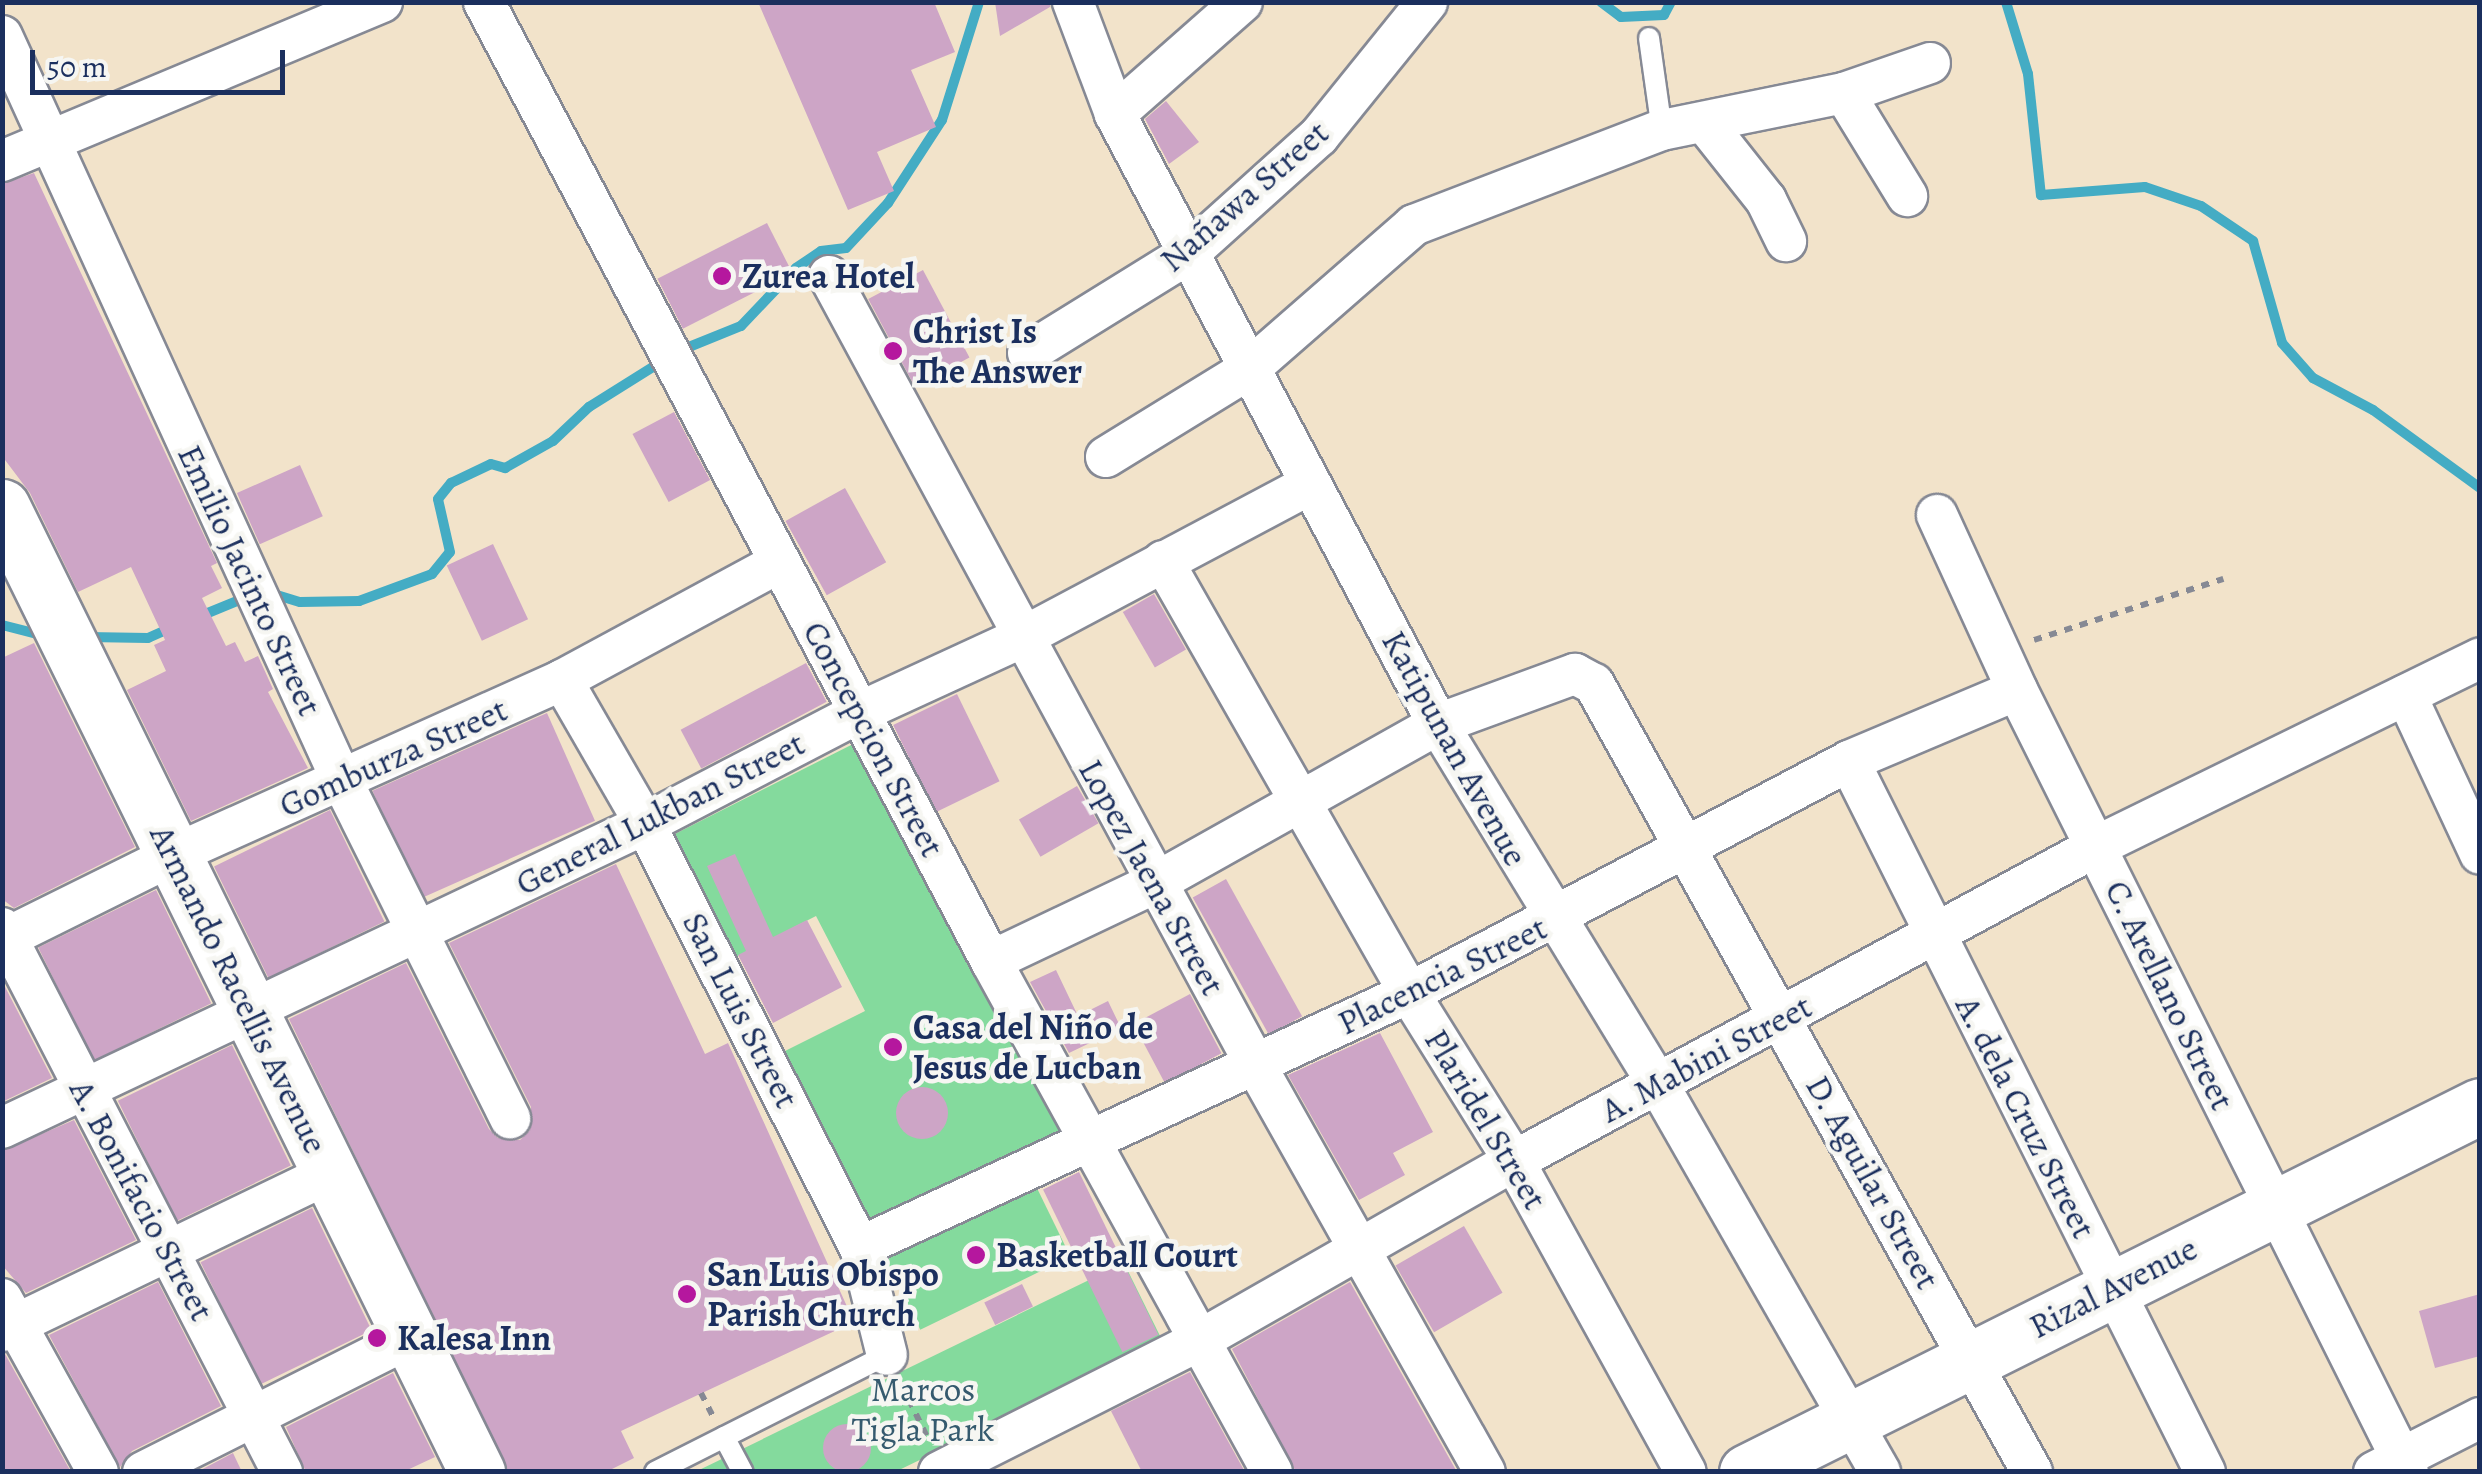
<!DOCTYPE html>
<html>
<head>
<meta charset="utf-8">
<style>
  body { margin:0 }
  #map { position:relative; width:2482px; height:1474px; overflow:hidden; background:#f2e3ca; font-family:Alegreya,serif }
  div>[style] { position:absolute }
  .green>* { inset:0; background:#84da9d; transform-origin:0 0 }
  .stream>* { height:10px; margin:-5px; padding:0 5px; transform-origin:5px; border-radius:5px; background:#44acc4 }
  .building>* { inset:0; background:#cda5c6; transform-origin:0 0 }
  .round { border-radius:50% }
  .path>* { height:6px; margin-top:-3px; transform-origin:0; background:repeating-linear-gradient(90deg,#868994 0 8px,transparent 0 16px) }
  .roads { filter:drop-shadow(2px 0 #868994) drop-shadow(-2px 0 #868994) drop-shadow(0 2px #868994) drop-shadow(0 -2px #868994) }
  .service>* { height:20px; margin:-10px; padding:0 10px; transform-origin:10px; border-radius:10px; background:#fff }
  .minor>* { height:40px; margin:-20px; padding:0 20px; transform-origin:20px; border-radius:20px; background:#fff }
  .secondary>* { height:55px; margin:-27.5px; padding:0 27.5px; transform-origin:27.5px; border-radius:27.5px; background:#fff }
  .dots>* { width:28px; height:28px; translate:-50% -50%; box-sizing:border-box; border:5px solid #f6f6f2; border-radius:50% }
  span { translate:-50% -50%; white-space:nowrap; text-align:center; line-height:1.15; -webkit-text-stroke:9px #f6f6f2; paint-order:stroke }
  .street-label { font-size:35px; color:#1b2f5e }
  .poi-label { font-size:35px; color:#1b2f5e; font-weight:700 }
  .left { translate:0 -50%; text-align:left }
  .park-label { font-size:35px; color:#355a6e }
  .frame { position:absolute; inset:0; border:5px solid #1b2f5e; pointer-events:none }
  .scale { position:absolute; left:30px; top:50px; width:255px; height:45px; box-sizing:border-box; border:5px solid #1b2f5e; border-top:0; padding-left:12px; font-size:30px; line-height:35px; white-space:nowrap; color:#1b2f5e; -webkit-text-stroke:8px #f6f6f2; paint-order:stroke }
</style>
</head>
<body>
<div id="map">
  <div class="green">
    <i style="clip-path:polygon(863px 739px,1074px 1137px,863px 1234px,773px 1057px,865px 1011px,816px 916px,724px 963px,663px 840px)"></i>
    <i style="left:1034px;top:1182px;width:83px;height:167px;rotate:64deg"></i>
    <i style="clip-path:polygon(1124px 1263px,1163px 1342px,897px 1471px,695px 1472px)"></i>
  </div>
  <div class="stream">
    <i style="left:1601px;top:2px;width:25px;rotate:37deg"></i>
    <i style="left:1621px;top:17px;width:43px;rotate:-2.7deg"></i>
    <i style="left:1664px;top:15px;width:15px;rotate:-62deg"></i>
    <i style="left:2006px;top:2px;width:75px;rotate:73deg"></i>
    <i style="left:2028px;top:74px;width:122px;rotate:83.9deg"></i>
    <i style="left:2041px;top:195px;width:104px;rotate:-4.4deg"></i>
    <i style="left:2145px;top:187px;width:59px;rotate:18.7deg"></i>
    <i style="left:2201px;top:206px;width:63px;rotate:33.9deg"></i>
    <i style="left:2253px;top:241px;width:106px;rotate:74.1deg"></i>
    <i style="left:2282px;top:343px;width:47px;rotate:48.5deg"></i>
    <i style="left:2313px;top:378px;width:68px;rotate:28.1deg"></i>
    <i style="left:2373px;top:410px;width:132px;rotate:36.1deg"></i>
    <i style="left:679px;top:351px;width:67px;rotate:-22deg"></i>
    <i style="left:741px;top:326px;width:80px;rotate:-46.5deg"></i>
    <i style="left:796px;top:268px;width:30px;rotate:-34deg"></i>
    <i style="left:821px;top:251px;width:25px;rotate:-7deg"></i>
    <i style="left:846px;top:248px;width:62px;rotate:-47deg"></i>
    <i style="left:888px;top:203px;width:99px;rotate:-57deg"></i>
    <i style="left:942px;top:120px;width:124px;rotate:-72.6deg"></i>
    <i style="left:267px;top:592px;width:34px;rotate:17deg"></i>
    <i style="left:300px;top:602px;width:59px;rotate:-1deg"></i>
    <i style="left:359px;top:601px;width:78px;rotate:-20.3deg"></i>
    <i style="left:432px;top:574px;width:28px;rotate:-51deg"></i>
    <i style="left:450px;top:552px;width:54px;rotate:-102.8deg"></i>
    <i style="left:438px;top:499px;width:21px;rotate:-51deg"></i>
    <i style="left:451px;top:483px;width:44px;rotate:-25.4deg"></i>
    <i style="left:491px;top:464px;width:15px;rotate:16deg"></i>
    <i style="left:505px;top:468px;width:55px;rotate:-29.4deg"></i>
    <i style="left:553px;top:441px;width:50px;rotate:-43.4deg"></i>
    <i style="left:589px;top:407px;width:89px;rotate:-32.1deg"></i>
    <i style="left:198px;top:617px;width:53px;rotate:-22.2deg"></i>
    <i style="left:2px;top:625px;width:44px;rotate:14.3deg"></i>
    <i style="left:87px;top:637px;width:61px;rotate:0.9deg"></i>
    <i style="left:148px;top:638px;width:27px;rotate:-24deg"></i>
  </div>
  <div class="building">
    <i style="clip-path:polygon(758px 2px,934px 2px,955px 52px,911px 70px,936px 127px,877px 152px,894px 191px,848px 210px)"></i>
    <i style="clip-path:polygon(995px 2px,1050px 2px,1050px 7px,1000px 36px)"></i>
    <i style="clip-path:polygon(1166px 101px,1199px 142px,1169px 164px,1145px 119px)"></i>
    <i style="clip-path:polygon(34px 173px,217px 563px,211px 566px,222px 588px,202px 598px,226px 646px,235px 642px,245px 662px,258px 656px,273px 689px,268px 692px,308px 768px,191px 821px,127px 690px,166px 671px,154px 645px,165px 640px,131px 567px,78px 592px,30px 493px,2px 456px,2px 184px)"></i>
    <i style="left:767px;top:223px;width:56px;height:123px;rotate:63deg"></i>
    <i style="left:923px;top:270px;width:99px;height:62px;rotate:62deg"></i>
    <i style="left:674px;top:412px;width:77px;height:47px;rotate:62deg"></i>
    <i style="left:300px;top:465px;width:56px;height:69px;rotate:66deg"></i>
    <i style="left:845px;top:488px;width:85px;height:68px;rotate:61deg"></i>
    <i style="left:493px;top:544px;width:83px;height:51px;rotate:65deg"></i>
    <i style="left:1154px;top:594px;width:64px;height:36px;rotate:60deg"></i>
    <i style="clip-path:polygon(34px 643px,135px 847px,14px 908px,2px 899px,2px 658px)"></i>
    <i style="left:806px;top:663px;width:44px;height:142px;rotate:62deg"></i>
    <i style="left:957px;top:694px;width:97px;height:71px;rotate:64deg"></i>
    <i style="left:547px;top:713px;width:118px;height:191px;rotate:66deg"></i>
    <i style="left:1077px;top:786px;width:43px;height:67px;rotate:60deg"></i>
    <i style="left:330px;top:810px;width:124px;height:129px;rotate:64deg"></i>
    <i style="clip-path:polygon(735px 854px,773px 937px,807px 920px,842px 987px,773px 1023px,738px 955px,746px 951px,707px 866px)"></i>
    <i style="clip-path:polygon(616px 864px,705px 1054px,728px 1043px,854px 1322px,621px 1431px,634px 1458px,606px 1472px,508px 1472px,289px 1019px,406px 963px,489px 1129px,498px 1138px,520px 1140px,530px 1130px,531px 1107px,449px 943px)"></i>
    <i style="left:1226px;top:879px;width:157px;height:38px;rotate:61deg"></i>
    <i style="left:156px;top:890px;width:126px;height:131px;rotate:64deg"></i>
    <i style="clip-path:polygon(1056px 970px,1078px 1016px,1108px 1001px,1121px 1028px,1069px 1053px,1030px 982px)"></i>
    <i style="clip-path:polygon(2px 981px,52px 1078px,2px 1102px)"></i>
    <i style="left:1190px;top:994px;width:67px;height:64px;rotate:62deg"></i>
    <i style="clip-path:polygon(1380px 1033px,1433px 1132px,1393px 1153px,1405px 1175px,1359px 1200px,1288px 1075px)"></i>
    <i style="left:232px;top:1045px;width:134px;height:127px;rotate:64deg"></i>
    <i class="round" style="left:896px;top:1087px;width:52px;height:52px"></i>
    <i style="clip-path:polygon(74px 1120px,136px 1240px,26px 1293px,2px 1265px,2px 1151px)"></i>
    <i style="left:1079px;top:1172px;width:181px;height:40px;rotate:64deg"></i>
    <i style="left:312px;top:1208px;width:136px;height:124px;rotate:64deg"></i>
    <i style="left:1464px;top:1226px;width:77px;height:79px;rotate:60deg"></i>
    <i style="clip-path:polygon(158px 1282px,221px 1406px,132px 1451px,120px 1467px,49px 1335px)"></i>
    <i style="clip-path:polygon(1350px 1282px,1457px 1472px,1296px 1472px,1232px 1349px)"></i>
    <i style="left:1022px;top:1284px;width:25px;height:42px;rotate:64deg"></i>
    <i style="clip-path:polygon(2480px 1294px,2480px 1356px,2435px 1368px,2419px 1311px)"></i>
    <i style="clip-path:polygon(2px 1354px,5px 1354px,71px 1472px,2px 1472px)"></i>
    <i style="clip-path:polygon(1190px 1372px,1245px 1472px,1142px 1472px,1111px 1411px)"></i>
    <i style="clip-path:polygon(393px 1373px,435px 1457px,403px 1472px,306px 1472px,286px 1427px)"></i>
    <i class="round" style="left:823px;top:1424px;width:48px;height:48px"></i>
    <i style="clip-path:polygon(233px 1453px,242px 1472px,197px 1472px)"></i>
  </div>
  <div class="path">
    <i style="left:2034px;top:640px;width:199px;rotate:-17.9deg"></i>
    <i style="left:902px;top:1385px;width:62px;rotate:64.3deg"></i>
    <i style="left:701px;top:1393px;width:28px;rotate:63deg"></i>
  </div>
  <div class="roads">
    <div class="service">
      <i style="left:1649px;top:38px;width:93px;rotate:82deg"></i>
      <i style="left:724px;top:1437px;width:40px;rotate:62deg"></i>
      <i style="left:655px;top:1472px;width:260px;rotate:-26.8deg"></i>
    </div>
    <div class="minor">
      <i style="left:484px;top:2px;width:1085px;rotate:62.14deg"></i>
      <i style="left:991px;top:961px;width:583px;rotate:61.19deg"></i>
      <i style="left:1073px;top:2px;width:120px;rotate:69.4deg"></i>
      <i style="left:1115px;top:114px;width:690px;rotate:62.1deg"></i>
      <i style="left:1438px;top:724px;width:422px;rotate:58.6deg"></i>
      <i style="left:1658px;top:1084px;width:447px;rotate:60.2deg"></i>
      <i style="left:2px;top:36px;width:819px;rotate:65.47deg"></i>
      <i style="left:342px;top:781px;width:377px;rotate:63.5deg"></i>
      <i style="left:1844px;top:93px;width:121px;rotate:58.5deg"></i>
      <i style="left:1115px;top:114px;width:169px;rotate:-41.4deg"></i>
      <i style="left:1705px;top:123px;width:98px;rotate:51.6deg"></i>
      <i style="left:1766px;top:200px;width:46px;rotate:64deg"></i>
      <i style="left:2px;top:161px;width:412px;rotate:-22.7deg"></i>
      <i style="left:829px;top:276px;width:896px;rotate:61.6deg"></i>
      <i style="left:1255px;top:1064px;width:468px;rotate:60.6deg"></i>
      <i style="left:1028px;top:353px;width:190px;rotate:-31.8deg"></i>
      <i style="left:1189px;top:253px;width:175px;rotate:-42deg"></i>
      <i style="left:1319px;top:136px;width:172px;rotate:-51.1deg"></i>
      <i style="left:1106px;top:457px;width:168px;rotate:-31.6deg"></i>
      <i style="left:1249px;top:369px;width:219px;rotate:-41.1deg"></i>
      <i style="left:1414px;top:225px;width:266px;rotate:-21deg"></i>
      <i style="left:1662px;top:130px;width:186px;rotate:-11.5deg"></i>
      <i style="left:1844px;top:93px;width:91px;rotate:-19.2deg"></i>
      <i style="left:1937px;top:515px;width:192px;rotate:65.4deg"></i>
      <i style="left:2017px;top:690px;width:874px;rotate:63.43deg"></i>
      <i style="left:1163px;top:561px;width:497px;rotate:60.3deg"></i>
      <i style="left:1409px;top:993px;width:198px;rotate:58deg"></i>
      <i style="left:1514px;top:1161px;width:355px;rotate:61.1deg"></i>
      <i style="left:562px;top:680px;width:166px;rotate:60deg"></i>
      <i style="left:645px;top:824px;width:475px;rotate:63.1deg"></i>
      <i style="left:860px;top:1247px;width:111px;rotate:76deg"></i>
      <i style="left:2406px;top:695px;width:175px;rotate:65deg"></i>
      <i style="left:1849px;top:761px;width:795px;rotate:63.4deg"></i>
      <i style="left:2px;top:928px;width:612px;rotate:62.76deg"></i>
      <i style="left:2px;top:940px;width:191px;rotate:-26.4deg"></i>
      <i style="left:173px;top:855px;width:427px;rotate:-24.2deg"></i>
      <i style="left:562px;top:680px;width:246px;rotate:-28.4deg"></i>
      <i style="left:991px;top:961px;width:182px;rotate:-25.4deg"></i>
      <i style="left:1155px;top:883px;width:325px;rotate:-29.3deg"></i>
      <i style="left:1438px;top:724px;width:146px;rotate:-20.1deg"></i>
      <i style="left:1575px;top:674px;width:21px;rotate:28deg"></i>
      <i style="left:1594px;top:684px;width:902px;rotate:60.93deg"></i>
      <i style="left:2px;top:1128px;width:711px;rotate:-25.3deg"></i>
      <i style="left:645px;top:824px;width:245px;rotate:-27.5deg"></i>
      <i style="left:862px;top:711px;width:175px;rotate:-24.7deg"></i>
      <i style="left:1021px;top:638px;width:328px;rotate:-28deg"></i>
      <i style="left:860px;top:1247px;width:605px;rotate:-24.83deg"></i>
      <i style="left:1409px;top:993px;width:497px;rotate:-27.8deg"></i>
      <i style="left:1849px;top:761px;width:182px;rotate:-22.9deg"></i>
      <i style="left:2px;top:1299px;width:198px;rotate:61deg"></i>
      <i style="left:2px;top:1331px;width:362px;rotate:-25.7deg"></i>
      <i style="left:143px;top:1472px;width:299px;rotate:-26.7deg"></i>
      <i style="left:939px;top:1472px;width:292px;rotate:-26.8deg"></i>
      <i style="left:1200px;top:1340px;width:361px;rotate:-29.7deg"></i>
      <i style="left:1514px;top:1161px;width:663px;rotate:-28.38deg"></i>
      <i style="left:2097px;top:846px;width:427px;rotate:-26.1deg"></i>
      <i style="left:2374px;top:1472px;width:119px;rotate:-27deg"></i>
    </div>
    <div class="secondary">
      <i style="left:2px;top:507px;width:1076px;rotate:63.79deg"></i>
      <i style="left:1747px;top:1472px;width:819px;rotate:-26.53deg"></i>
    </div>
  </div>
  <div class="dots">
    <i style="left:722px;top:276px;background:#b5179e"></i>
    <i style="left:893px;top:351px;background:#b5179e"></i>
    <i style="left:893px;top:1047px;background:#b5179e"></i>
    <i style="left:976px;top:1255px;background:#b5179e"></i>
    <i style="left:687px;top:1294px;background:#b5179e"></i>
    <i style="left:377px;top:1338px;background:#b5179e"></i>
  </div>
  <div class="street-label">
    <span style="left:1244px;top:196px;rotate:-41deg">Nañawa Street</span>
    <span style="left:250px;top:580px;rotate:65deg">Emilio Jacinto Street</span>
    <span style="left:874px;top:739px;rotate:62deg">Concepcion Street</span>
    <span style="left:1455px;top:748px;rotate:61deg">Katipunan Avenue</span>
    <span style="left:393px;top:757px;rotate:-24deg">Gomburza Street</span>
    <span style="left:660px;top:813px;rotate:-27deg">General Lukban Street</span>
    <span style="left:1152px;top:877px;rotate:61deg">Lopez Jaena Street</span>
    <span style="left:1442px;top:975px;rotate:-26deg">Placencia Street</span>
    <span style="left:239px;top:989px;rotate:64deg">Armando Racellis Avenue</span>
    <span style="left:2170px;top:995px;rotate:64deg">C. Arellano Street</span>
    <span style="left:741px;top:1010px;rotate:63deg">San Luis Street</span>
    <span style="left:1706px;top:1058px;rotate:-28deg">A. Mabini Street</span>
    <span style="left:2026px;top:1117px;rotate:63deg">A. dela Cruz Street</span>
    <span style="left:1486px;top:1119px;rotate:59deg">Plaridel Street</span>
    <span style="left:1873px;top:1182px;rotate:61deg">D. Aguilar Street</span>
    <span style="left:142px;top:1200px;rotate:62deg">A. Bonifacio Street</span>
    <span style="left:2113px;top:1287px;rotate:-27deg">Rizal Avenue</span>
  </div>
  <div class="poi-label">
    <span class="left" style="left:742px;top:276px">Zurea Hotel</span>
    <span class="left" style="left:913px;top:351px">Christ Is<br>The Answer</span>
    <span class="left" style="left:913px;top:1047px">Casa del Niño de<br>Jesus de Lucban</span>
    <span class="left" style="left:996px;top:1255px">Basketball Court</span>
    <span class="left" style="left:707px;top:1294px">San Luis Obispo<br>Parish Church</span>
    <span class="left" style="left:397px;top:1338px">Kalesa Inn</span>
  </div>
  <div class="park-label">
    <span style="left:923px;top:1409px">Marcos<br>Tigla Park</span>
  </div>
  <div class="frame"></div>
  <div class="scale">50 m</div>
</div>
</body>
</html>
